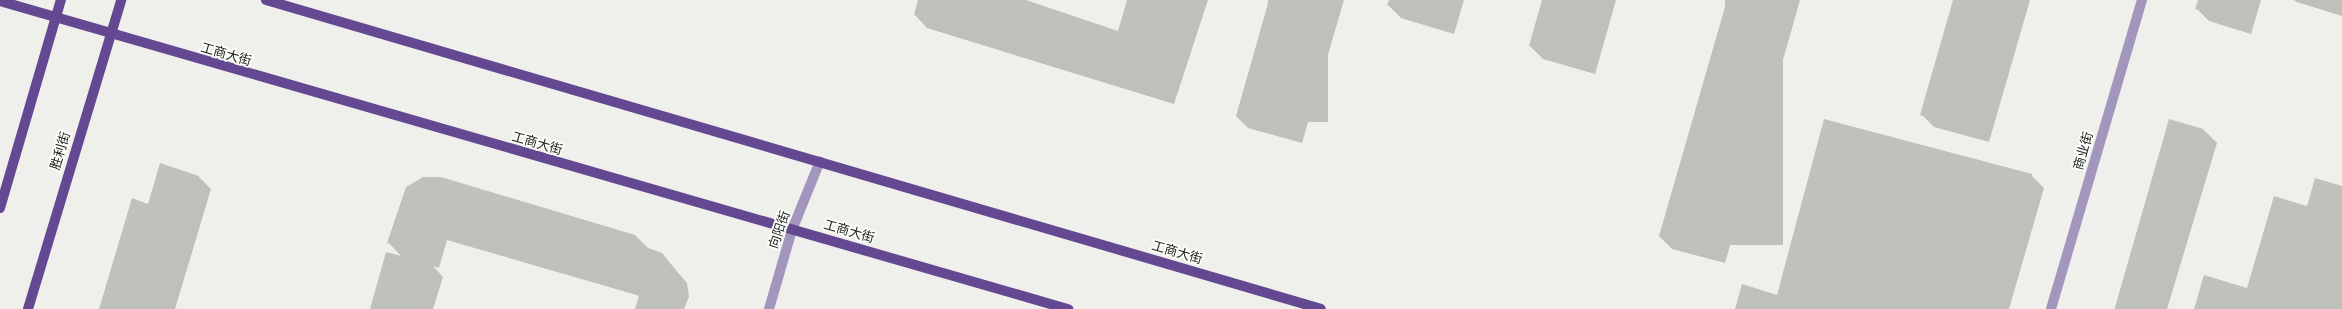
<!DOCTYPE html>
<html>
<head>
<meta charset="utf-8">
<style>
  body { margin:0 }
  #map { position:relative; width:2342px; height:309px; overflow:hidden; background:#eff0ec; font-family:Arial,"Noto Sans SC",sans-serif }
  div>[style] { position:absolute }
  .shadow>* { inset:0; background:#0003 }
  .building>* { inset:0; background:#bfc1bd; transform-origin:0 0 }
  .minor>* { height:10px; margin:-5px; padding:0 5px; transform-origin:5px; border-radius:5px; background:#a296bf }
  .major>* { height:10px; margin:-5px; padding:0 5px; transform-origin:5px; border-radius:5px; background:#644992 }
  span { translate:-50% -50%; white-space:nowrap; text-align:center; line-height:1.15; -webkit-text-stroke:3.5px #fcfefa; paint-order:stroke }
  .street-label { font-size:13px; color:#20211f }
</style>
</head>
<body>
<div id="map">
  <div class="shadow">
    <i style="clip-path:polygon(919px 0,1023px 0,1118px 32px,1128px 0,1208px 0,1174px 104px,927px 28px,915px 15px)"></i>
    <i style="clip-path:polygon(1269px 0,1344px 0,1302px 143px,1248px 128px,1236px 116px)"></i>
    <i style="clip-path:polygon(1390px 0,1464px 0,1454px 34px,1401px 18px,1388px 5px)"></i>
    <i style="clip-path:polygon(1543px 0,1616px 0,1595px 74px,1543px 59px,1530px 46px)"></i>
    <i style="clip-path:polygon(1727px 0,1800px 0,1725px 263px,1672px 249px,1659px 236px)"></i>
    <i style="clip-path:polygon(1954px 0,2030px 0,1989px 142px,1934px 127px,1921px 114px)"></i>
    <i style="clip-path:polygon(2199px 0,2261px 0,2251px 34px,2209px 21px,2196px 8px)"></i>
    <i style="clip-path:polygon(2294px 0,2342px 0,2342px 16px,2297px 2px)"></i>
    <i style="clip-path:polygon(2170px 121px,2204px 130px,2217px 143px,2167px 309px,2116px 309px)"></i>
    <i style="clip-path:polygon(161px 165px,199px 177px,211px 189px,175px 309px,100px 309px,149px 205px)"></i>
    <i style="clip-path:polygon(2031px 175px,2044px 188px,2009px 309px,1736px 309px,1778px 296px)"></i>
    <i style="clip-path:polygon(407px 187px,635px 235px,648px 248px,661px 253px,687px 283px,689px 297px,684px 309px,636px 309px,640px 296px,447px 240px,439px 268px,433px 266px,443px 277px,433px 309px,371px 309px,402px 257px,389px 243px)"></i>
  </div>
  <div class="building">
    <i style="clip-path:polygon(918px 0,1026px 0,1118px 31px,1127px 0,1191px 0,1161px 92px,914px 15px)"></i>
    <i style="left:1268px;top:0;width:60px;height:122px"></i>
    <i style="clip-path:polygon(1389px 0,1448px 0,1441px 21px,1387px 5px)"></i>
    <i style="clip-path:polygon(1542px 0,1600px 0,1582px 62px,1529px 46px)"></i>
    <i style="left:1725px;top:0;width:58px;height:245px"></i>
    <i style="clip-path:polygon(1953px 0,2014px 0,1976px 130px,1920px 115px)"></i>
    <i style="clip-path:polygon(2198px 0,2245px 0,2239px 22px,2195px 9px)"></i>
    <i style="clip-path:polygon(2317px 0,2342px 0,2342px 8px)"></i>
    <i style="clip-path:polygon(1824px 119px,2032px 174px,1993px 309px,1735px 309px,1742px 284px,1777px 295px)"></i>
    <i style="left:2169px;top:119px;width:36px;height:198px;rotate:16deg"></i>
    <i style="clip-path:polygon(160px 163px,199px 176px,159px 309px,99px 309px,132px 198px,148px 204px)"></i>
    <i style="clip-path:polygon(423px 177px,441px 177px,635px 235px,642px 246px,662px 253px,675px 269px,677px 284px,669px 302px,678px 305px,676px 309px,635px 309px,641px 288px,434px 227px,426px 256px,387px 243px,406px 187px)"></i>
    <i style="clip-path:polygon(2315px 178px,2342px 186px,2342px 309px,2194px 309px,2204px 275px,2247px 288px,2274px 196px,2307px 206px)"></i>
    <i style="clip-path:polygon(386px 252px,432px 264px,418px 309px,370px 309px)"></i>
  </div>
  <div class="minor">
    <i style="left:769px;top:309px;width:82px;rotate:-73.8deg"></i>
    <i style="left:792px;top:230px;width:74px;rotate:-67.9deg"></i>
    <i style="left:2051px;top:309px;width:322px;rotate:-73.6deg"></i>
  </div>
  <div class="major">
    <i style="left:266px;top:0;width:1099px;rotate:16.32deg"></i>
    <i style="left:0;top:1px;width:1112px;rotate:16.09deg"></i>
    <i style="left:0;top:208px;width:217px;rotate:-73.7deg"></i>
    <i style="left:28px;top:309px;width:323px;rotate:-73.2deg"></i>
  </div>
  <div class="street-label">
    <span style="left:226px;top:55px;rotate:16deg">工商大街</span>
    <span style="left:537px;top:144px;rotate:16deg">工商大街</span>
    <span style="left:61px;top:151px;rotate:-73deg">胜利街</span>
    <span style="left:2084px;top:151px;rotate:-74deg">商业街</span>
    <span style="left:780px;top:230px;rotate:-71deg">向阳街</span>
    <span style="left:849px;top:232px;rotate:16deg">工商大街</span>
    <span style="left:1177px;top:253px;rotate:16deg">工商大街</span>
  </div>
</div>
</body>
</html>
